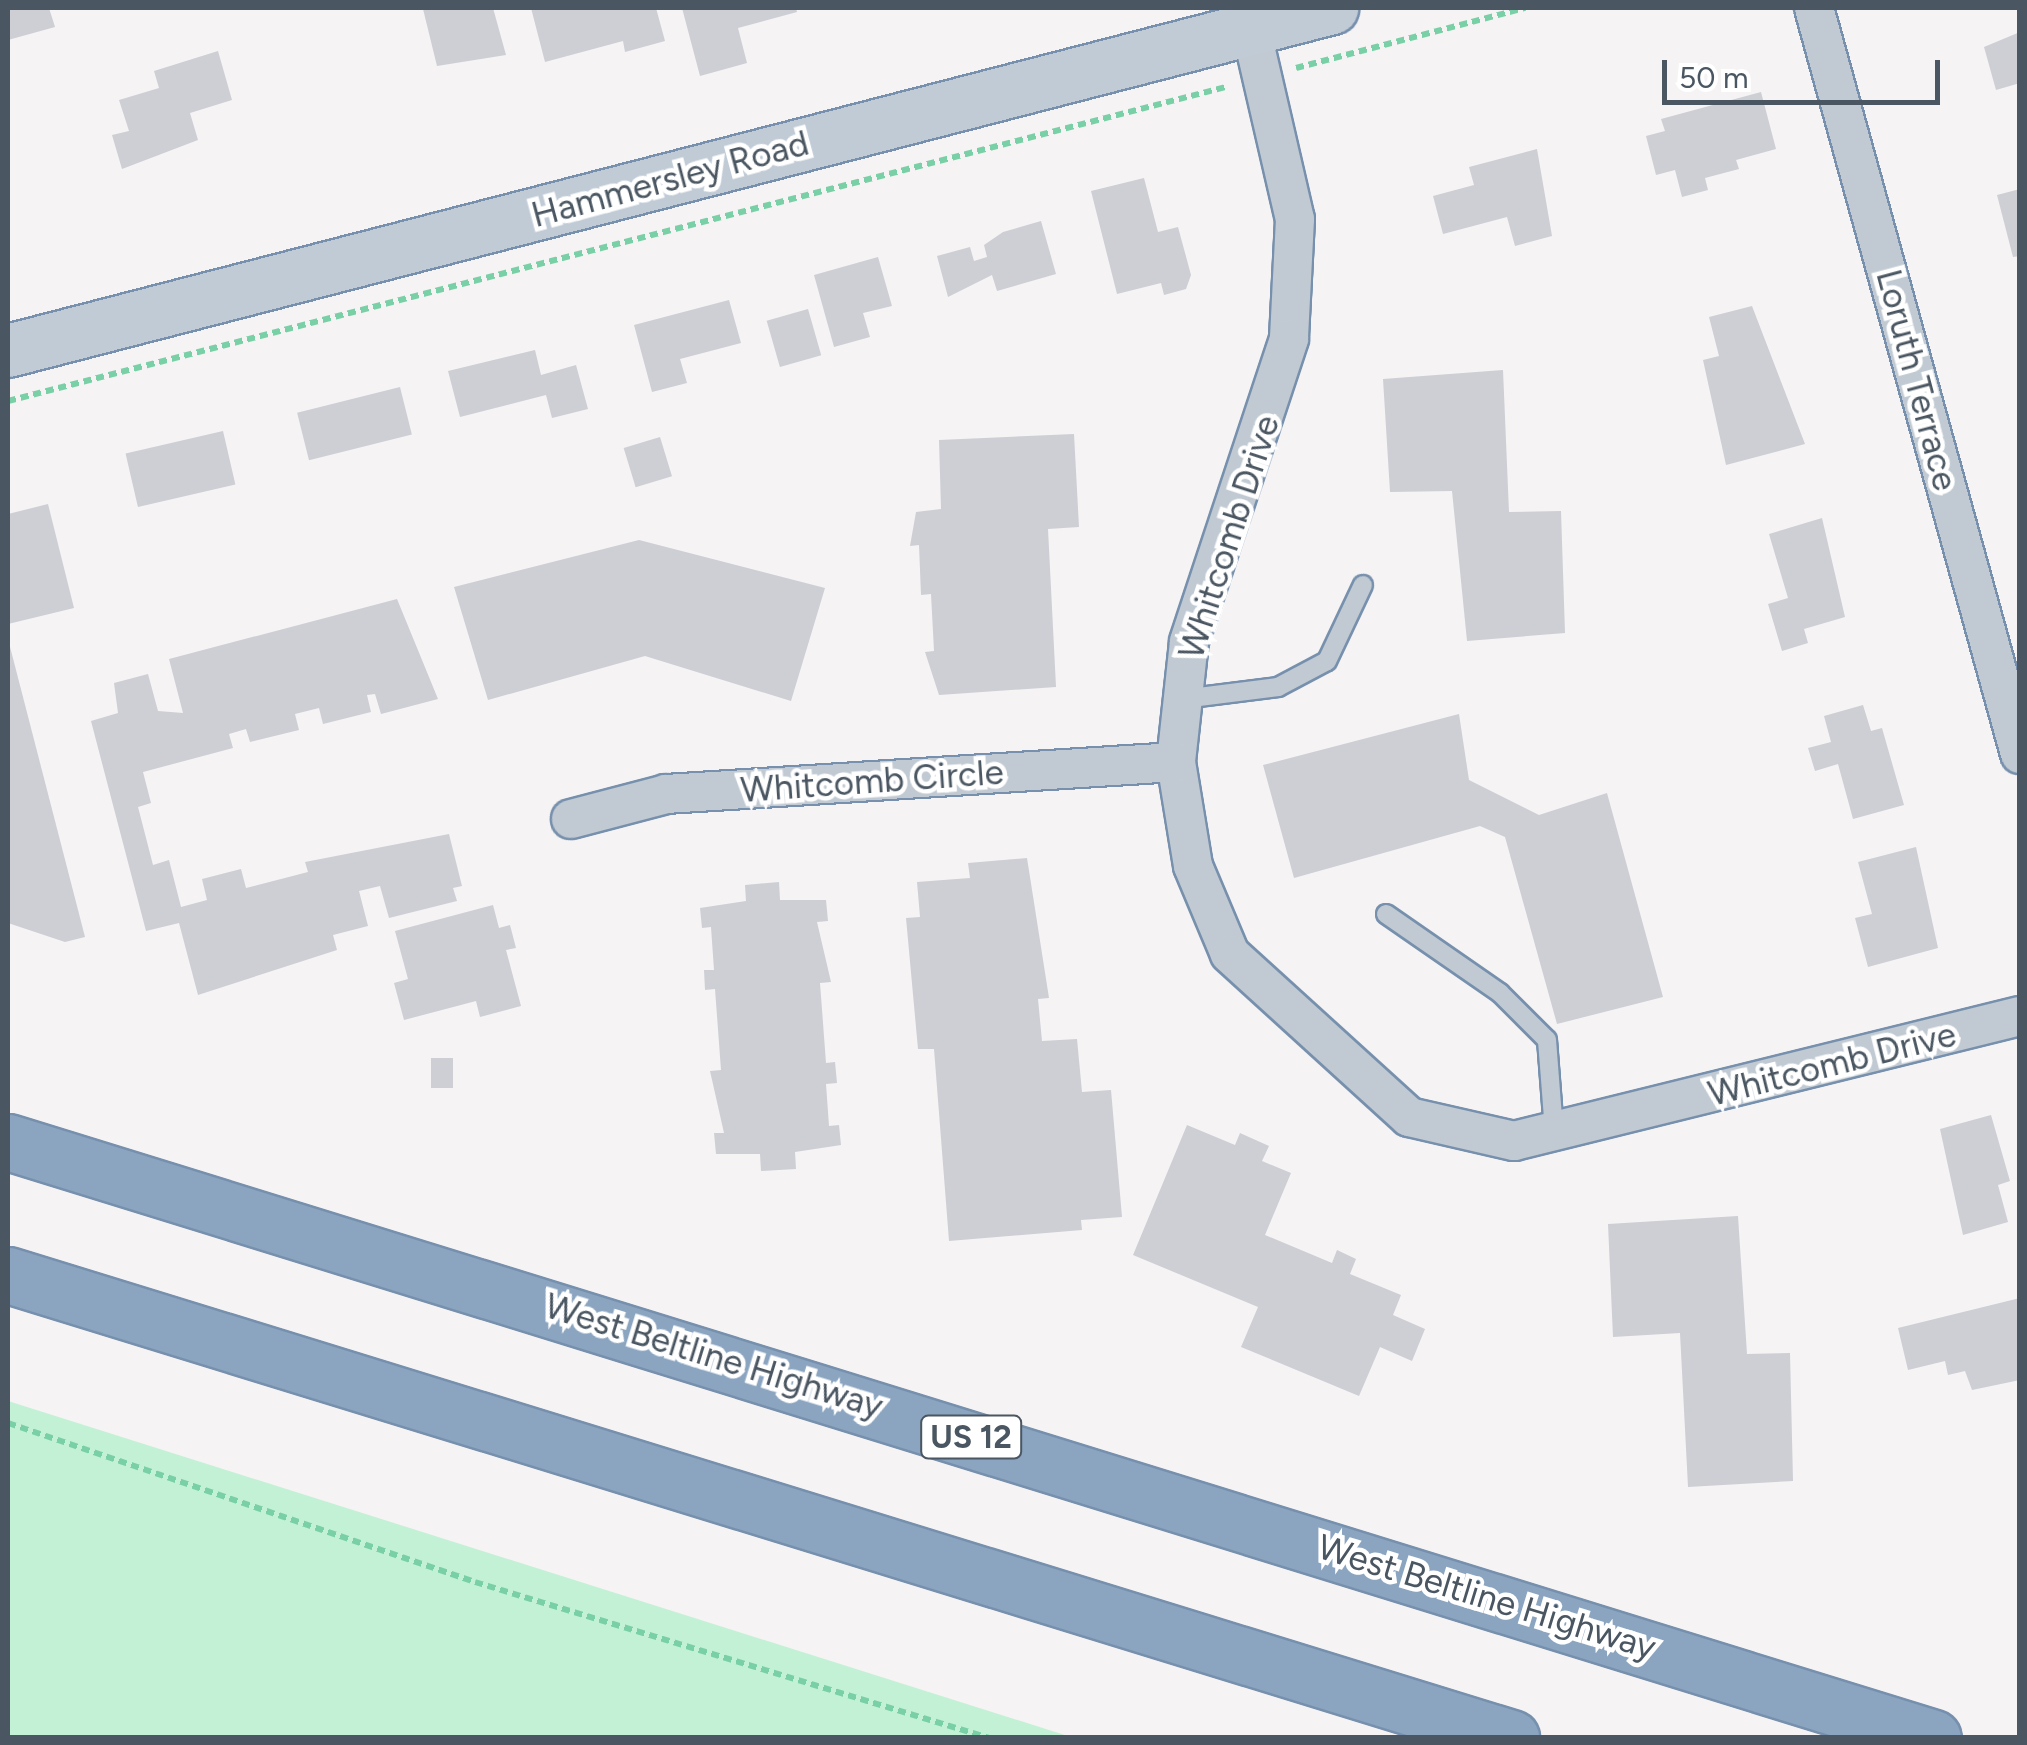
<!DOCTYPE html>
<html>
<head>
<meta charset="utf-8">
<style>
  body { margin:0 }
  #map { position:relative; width:2027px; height:1745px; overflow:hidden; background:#f5f3f3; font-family:Figtree,sans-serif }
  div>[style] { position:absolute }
  .green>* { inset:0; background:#c3f1d5 }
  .building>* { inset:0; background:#cdcfd5; transform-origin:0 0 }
  .path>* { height:6px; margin-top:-3px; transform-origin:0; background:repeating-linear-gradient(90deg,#7ad0a6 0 8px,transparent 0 13px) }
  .roads { filter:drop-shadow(2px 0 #7690ad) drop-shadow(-2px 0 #7690ad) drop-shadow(0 2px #7690ad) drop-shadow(0 -2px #7690ad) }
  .lane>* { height:18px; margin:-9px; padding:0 9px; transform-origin:9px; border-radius:9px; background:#c1cad2 }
  .street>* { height:38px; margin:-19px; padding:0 19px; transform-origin:19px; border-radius:19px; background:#c1cad2 }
  .secondary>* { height:52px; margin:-26px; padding:0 26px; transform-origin:26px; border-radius:26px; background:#c1cbd6 }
  .highway>* { height:55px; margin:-27.5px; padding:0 27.5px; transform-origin:27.5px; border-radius:27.5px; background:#8ba5c1 }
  span { translate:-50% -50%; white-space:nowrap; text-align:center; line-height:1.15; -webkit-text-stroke:9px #fff; paint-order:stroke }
  .shield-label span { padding:2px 8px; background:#fff; border:2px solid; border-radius:8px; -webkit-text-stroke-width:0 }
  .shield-label { font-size:32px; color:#4a5661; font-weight:700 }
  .street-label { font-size:35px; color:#4a5661 }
  .frame { position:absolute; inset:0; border:10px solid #4a5661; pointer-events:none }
  .scale { position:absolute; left:1662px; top:60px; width:278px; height:45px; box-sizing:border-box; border:5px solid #4a5661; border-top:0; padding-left:12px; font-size:30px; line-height:35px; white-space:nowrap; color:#4a5661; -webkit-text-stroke:8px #fff; paint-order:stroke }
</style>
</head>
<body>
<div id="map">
  <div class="green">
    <i style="clip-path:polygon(8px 1401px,1071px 1737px,8px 1737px)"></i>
  </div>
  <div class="building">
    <i style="clip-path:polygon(8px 8px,49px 8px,55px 27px,8px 40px)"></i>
    <i style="clip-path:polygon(493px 8px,506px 55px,437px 66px,423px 9px)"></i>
    <i style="clip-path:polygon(531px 8px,656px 8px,665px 41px,625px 52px,623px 41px,545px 62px)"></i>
    <i style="clip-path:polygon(682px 8px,796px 8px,797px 12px,738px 28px,747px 63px,700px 76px)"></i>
    <i style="clip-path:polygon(2020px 32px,2020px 83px,1996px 90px,1984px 47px)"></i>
    <i style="clip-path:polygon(218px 51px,232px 100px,190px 113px,198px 140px,122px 169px,112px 135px,129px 131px,119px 100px,159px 88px,154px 71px)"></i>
    <i style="clip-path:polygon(1761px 92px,1776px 149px,1736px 160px,1739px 169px,1705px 178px,1708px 190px,1682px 197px,1675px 170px,1656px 175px,1646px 136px,1665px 131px,1661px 119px)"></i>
    <i style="clip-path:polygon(1537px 149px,1552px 236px,1515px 246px,1507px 217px,1443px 234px,1433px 196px,1474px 185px,1469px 167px)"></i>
    <i style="clip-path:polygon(1144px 178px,1158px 232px,1178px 227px,1191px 275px,1186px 289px,1164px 295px,1161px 283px,1117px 294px,1091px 191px)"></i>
    <i style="clip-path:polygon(2020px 189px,2020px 256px,2013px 257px,1997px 195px)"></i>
    <i style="clip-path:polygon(1041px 221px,1056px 274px,997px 291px,992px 275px,948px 297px,937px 256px,970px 247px,974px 261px,987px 257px,984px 245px,1003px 232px)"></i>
    <i style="clip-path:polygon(878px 257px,892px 306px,863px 313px,870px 337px,834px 347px,814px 275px)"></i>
    <i style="clip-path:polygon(729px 300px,741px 343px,680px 359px,687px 383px,652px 392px,634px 325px)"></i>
    <i style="clip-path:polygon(1752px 306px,1805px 444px,1726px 465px,1703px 360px,1719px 356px,1709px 317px)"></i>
    <i style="left:808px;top:309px;width:48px;height:43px;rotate:74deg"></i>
    <i style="clip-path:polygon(535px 350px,541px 375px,576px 365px,588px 409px,552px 418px,546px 395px,460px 417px,448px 371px)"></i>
    <i style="clip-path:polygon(1503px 370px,1509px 512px,1561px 511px,1565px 633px,1467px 641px,1452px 491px,1390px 492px,1383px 379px)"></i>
    <i style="left:400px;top:387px;width:49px;height:106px;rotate:76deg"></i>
    <i style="left:223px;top:431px;width:55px;height:100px;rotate:77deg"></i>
    <i style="clip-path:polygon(1074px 434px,1079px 527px,1048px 529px,1056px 687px,939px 695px,925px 652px,934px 651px,931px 594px,921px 595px,919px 545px,910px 546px,916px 512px,941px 509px,939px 440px)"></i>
    <i style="left:660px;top:437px;width:41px;height:38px;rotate:73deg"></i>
    <i style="clip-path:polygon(48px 504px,74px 608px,8px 624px,8px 514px)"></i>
    <i style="clip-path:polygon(1822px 518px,1845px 617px,1804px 629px,1808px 643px,1782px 651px,1768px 604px,1788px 598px,1769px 534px)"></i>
    <i style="clip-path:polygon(639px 540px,825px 588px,791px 701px,645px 656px,488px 700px,454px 587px)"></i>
    <i style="clip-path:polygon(397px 599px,438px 699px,381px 714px,375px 694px,367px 695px,371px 712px,323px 724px,319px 708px,295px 714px,299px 730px,250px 742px,246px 729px,229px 734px,233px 748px,143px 772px,151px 803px,138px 807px,153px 865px,169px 860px,181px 907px,207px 900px,202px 879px,241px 869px,246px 888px,308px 872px,305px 862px,449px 834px,462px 886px,453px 888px,457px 901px,389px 918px,380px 886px,359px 891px,368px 926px,333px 935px,337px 950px,198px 995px,179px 923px,146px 931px,91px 721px,118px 713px,114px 683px,148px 674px,158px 711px,183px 713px,169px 659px)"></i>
    <i style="clip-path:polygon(8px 639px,85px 937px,65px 942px,8px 923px)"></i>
    <i style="clip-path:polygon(1863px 705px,1871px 731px,1882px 728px,1904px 805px,1853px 819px,1838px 764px,1815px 771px,1808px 748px,1831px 742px,1824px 716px)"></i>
    <i style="clip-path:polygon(1459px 714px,1469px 780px,1539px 815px,1607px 793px,1663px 997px,1557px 1024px,1505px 837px,1480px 826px,1294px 878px,1263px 765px)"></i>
    <i style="clip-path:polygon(1916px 847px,1938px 948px,1868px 967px,1855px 918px,1872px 914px,1858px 862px)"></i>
    <i style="clip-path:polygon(1027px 858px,1049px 998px,1038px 999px,1042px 1041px,1077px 1039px,1082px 1092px,1111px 1090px,1122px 1217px,1081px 1220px,1082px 1230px,949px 1241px,934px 1049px,918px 1049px,906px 918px,920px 917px,917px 882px,970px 878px,968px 863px)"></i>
    <i style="clip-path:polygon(779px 882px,780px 900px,826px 900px,828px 921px,817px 922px,831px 982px,820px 983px,826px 1063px,835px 1062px,837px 1083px,826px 1084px,829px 1126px,839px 1125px,841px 1145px,795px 1152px,796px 1169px,761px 1171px,760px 1154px,716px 1154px,714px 1133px,724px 1133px,710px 1071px,721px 1070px,715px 989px,705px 990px,704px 970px,714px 970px,711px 927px,702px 928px,700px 908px,746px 901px,745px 885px)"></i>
    <i style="clip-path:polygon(493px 905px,499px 928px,510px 925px,516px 948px,506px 950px,521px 1006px,480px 1017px,476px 1001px,404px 1020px,394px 983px,408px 979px,395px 931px)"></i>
    <i style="left:431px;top:1058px;width:22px;height:30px"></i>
    <i style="clip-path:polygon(1991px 1115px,2010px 1181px,1998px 1185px,2008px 1222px,1963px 1235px,1940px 1129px)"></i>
    <i style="clip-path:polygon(1187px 1125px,1235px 1145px,1240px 1133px,1269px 1146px,1262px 1161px,1291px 1173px,1265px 1235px,1332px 1263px,1337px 1250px,1356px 1259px,1350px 1274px,1401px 1295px,1393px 1315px,1425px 1329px,1412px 1361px,1380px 1347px,1359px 1396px,1241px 1347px,1258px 1307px,1133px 1255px)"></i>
    <i style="clip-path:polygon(1738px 1216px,1747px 1354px,1790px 1353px,1793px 1481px,1688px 1487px,1680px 1333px,1613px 1337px,1608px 1224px)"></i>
    <i style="clip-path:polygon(2020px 1298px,2020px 1380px,1972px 1390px,1965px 1371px,1948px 1375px,1945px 1361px,1908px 1370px,1898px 1328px)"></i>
  </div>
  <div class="path">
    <i style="left:1296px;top:68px;width:237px;rotate:-14.7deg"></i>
    <i style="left:8px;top:401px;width:1258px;rotate:-14.46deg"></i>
    <i style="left:8px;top:1423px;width:493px;rotate:18.8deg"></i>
    <i style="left:475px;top:1582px;width:537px;rotate:16.88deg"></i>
  </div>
  <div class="roads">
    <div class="lane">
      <i style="left:1183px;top:699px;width:96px;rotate:-7.2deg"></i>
      <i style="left:1278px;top:687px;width:55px;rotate:-28deg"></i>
      <i style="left:1327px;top:661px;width:84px;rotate:-64.7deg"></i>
      <i style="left:1386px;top:914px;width:139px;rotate:34.7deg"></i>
      <i style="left:1500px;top:993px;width:66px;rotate:45deg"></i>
      <i style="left:1547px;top:1040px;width:92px;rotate:85.6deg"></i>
    </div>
    <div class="street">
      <i style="left:1814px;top:8px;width:774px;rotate:74.56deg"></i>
      <i style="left:1251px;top:29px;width:195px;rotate:77deg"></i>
      <i style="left:1295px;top:219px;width:120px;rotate:92.9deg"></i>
      <i style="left:1289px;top:339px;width:319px;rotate:108.3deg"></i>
      <i style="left:1189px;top:642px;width:121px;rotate:96.2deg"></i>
      <i style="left:1176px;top:762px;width:105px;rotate:80.7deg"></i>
      <i style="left:1193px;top:866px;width:95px;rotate:67.2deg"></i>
      <i style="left:1230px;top:954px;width:242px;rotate:42.3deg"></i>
      <i style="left:1409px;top:1117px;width:108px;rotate:12.9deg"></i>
      <i style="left:1514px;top:1141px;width:521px;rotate:-13.88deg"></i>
      <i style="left:571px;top:819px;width:98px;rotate:-14.7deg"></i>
      <i style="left:666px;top:794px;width:511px;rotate:-3.59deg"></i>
    </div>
    <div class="secondary">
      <i style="left:8px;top:351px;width:1368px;rotate:-14.52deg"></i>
    </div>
    <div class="highway">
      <i style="left:8px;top:1142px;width:2015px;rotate:17.2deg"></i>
      <i style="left:8px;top:1275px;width:1573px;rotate:17.12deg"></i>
    </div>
  </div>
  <div class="shield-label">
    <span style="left:971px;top:1437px">US 12</span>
  </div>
  <div class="street-label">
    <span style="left:670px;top:179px;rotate:-15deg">Hammersley Road</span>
    <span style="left:1917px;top:380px;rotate:75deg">Loruth Terrace</span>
    <span style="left:1229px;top:537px;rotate:-72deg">Whitcomb Drive</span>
    <span style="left:872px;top:781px;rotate:-4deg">Whitcomb Circle</span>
    <span style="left:1832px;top:1064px;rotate:-14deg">Whitcomb Drive</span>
    <span style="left:714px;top:1356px;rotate:17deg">West Beltline Highway</span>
    <span style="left:1487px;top:1597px;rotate:17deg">West Beltline Highway</span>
  </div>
  <div class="frame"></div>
  <div class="scale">50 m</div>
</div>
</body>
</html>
